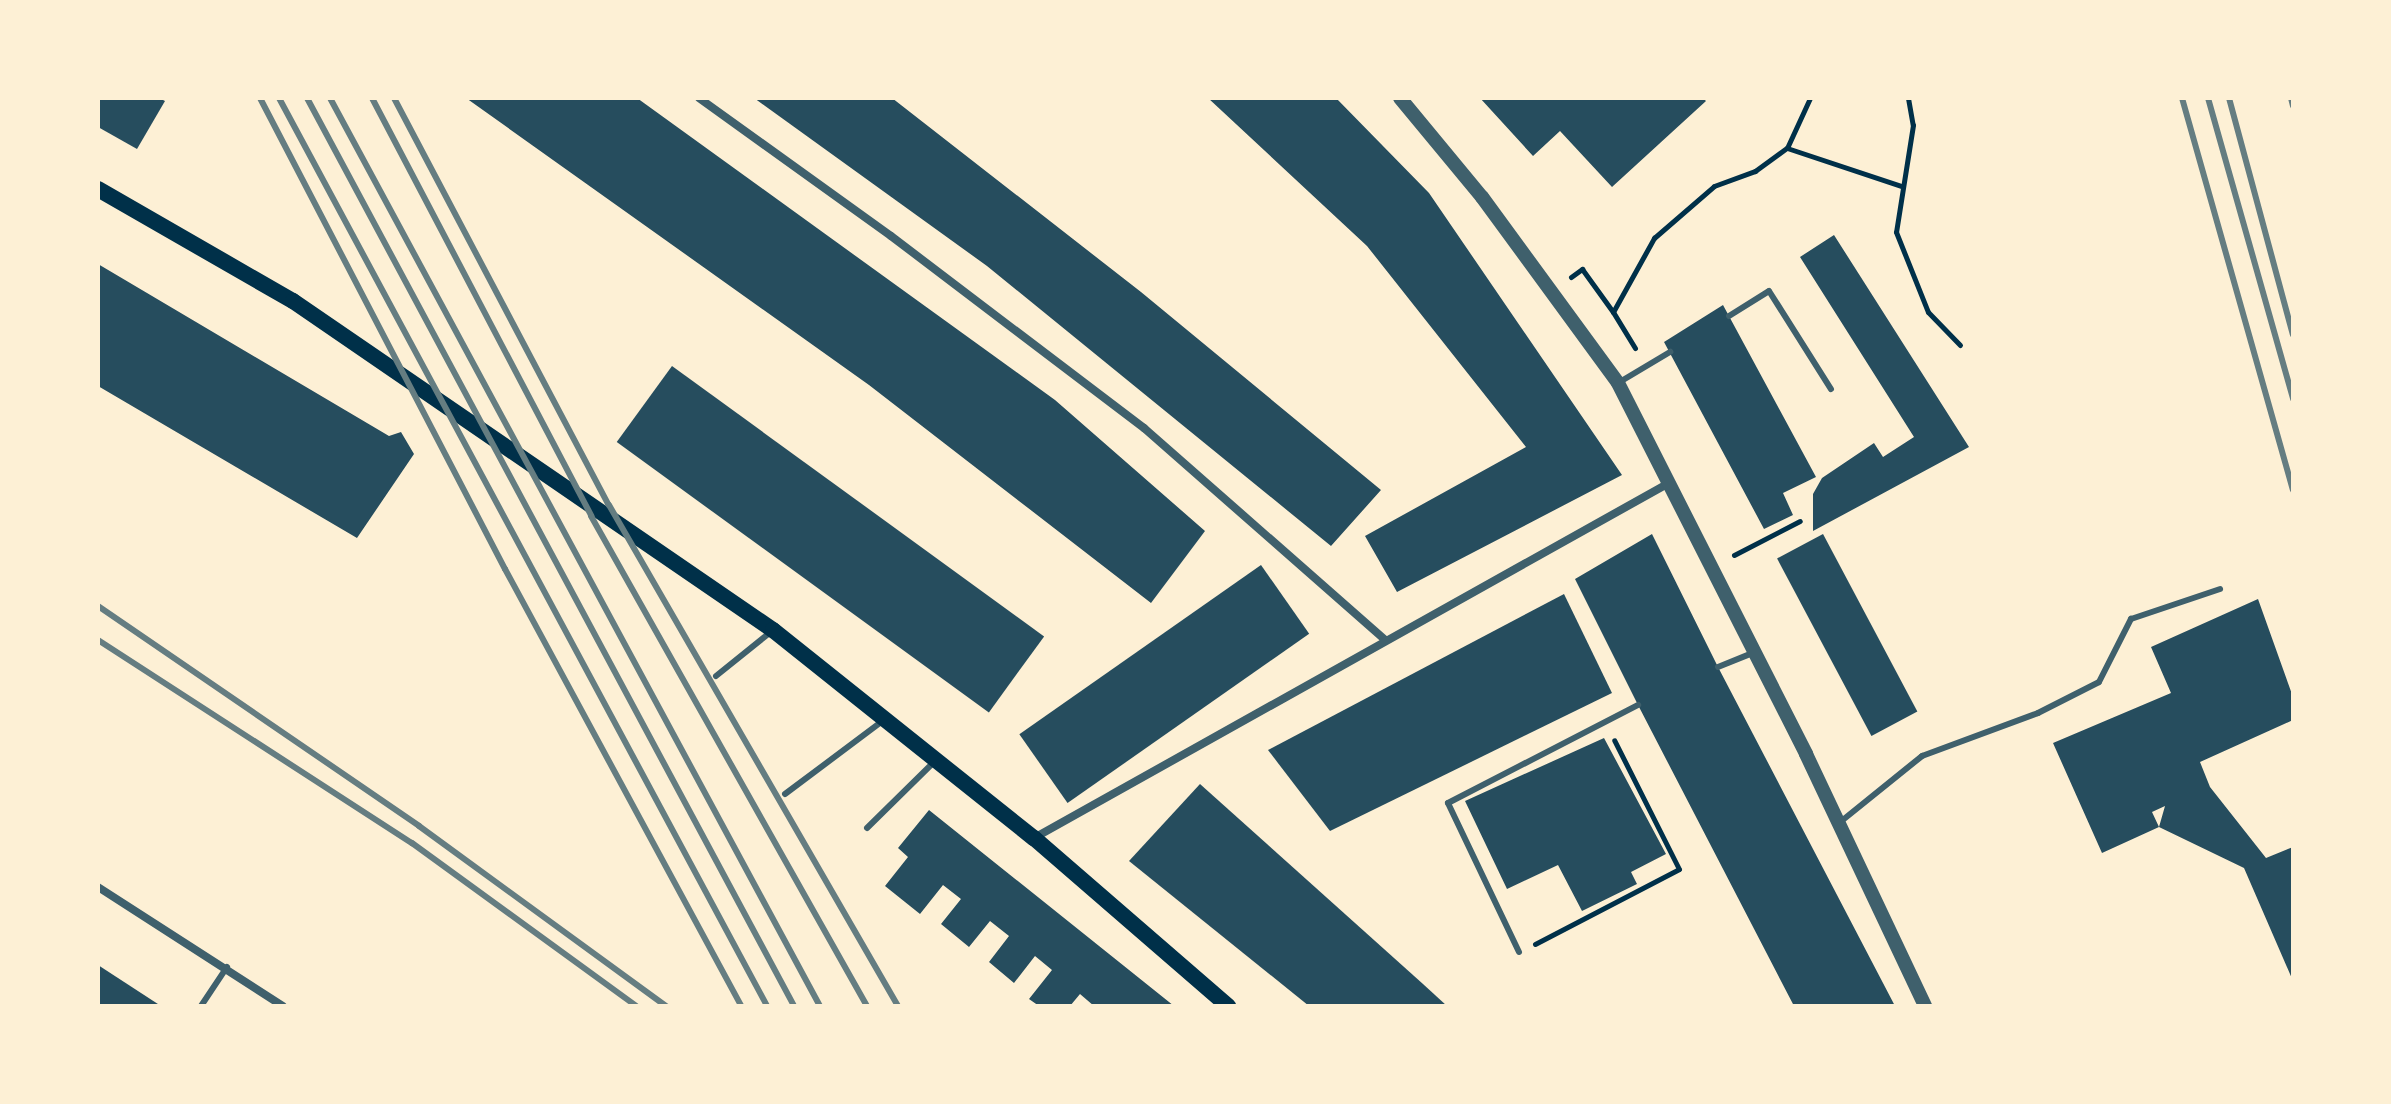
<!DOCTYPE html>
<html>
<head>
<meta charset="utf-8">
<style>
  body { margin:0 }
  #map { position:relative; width:2391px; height:1104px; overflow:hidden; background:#fdf0d5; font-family:"Sofia Sans Condensed",sans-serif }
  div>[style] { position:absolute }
  .building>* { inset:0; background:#264d5e; transform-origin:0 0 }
  .path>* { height:5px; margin:-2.5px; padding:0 2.5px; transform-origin:2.5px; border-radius:2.5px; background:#003049 }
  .service>* { height:6px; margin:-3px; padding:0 3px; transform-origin:3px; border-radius:3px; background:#3f606c }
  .minor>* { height:8px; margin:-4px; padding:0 4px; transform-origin:4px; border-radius:4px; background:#3f606c }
  .tertiary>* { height:14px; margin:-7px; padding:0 7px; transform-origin:7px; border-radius:7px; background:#3f606c }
  .secondary>* { height:16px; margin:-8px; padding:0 8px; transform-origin:8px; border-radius:8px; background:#003049 }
  .rail>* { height:6px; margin:-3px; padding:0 3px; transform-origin:3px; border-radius:3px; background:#657d81 }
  span { translate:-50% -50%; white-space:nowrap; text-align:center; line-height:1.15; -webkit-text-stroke:6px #fdf0d5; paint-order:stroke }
  .frame { position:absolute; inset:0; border:100px solid #fdf0d5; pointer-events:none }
</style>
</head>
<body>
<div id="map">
  <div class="building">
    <i style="clip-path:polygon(98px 98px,159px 98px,165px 101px,137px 149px,98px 127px)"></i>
    <i style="clip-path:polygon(466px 98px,637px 98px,1055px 400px,1205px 531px,1151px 603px,869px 385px)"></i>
    <i style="clip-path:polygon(754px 98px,892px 98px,1141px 292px,1381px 490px,1331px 546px,987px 266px)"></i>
    <i style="clip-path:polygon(1208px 98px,1336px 98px,1429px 193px,1622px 475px,1397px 592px,1365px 536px,1526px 447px,1367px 246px)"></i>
    <i style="clip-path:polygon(1480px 98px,1703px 98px,1706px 101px,1612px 187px,1560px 131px,1533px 156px)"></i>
    <i style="clip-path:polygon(1834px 235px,1969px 447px,1813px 531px,1813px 494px,1822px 478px,1874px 443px,1883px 457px,1914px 437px,1800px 257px)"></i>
    <i style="clip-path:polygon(98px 264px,389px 436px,401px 432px,414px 454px,357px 538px,98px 386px)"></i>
    <i style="clip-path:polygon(1723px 305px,1816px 477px,1783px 493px,1793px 515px,1764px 529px,1664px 342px)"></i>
    <i style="left:672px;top:366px;width:460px;height:94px;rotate:36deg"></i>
    <i style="clip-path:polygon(1652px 534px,1718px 667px,1895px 1006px,1794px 1006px,1638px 705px,1575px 579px)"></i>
    <i style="left:1823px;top:534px;width:201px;height:52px;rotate:62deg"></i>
    <i style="left:1261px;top:565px;width:84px;height:295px;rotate:55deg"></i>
    <i style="clip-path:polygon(1564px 594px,1612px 693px,1330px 831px,1268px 750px)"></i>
    <i style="clip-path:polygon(2258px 599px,2293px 697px,2293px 720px,2200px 762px,2210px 787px,2266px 858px,2293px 847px,2293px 981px,2244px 868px,2159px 827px,2165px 806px,2152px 812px,2159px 827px,2102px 853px,2053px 743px,2171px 693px,2151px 647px)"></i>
    <i style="clip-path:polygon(1604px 738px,1666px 854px,1631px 872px,1637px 884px,1582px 911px,1558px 865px,1507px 889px,1465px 801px)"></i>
    <i style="clip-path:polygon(1200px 784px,1423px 984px,1447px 1006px,1309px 1006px,1129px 861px)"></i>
    <i style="clip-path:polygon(929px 810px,1174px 1006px,1094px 1006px,1080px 994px,1070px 1006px,1039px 1006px,1029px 999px,1052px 970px,1035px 956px,1014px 983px,989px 962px,1009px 936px,990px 921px,969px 947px,941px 924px,961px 899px,943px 885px,920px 914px,885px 886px,908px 857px,898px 848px)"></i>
    <i style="clip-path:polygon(98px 965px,161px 1006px,98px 1006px)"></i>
  </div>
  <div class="path">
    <i style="left:1908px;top:98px;width:27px;rotate:80deg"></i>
    <i style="left:1913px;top:125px;width:108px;rotate:99deg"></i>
    <i style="left:1896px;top:232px;width:86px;rotate:68.2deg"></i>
    <i style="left:1928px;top:312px;width:46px;rotate:45.9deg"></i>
    <i style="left:1787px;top:148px;width:120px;rotate:18.4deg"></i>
    <i style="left:1571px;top:277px;width:14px;rotate:-36deg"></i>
    <i style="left:1582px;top:269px;width:53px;rotate:54.2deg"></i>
    <i style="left:1635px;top:348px;width:42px;rotate:-121.4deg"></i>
    <i style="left:1613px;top:312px;width:85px;rotate:-61deg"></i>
    <i style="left:1654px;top:238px;width:79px;rotate:-40.9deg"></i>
    <i style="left:1714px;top:186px;width:44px;rotate:-20.1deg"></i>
    <i style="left:1755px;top:171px;width:39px;rotate:-36deg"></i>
    <i style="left:1787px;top:148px;width:55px;rotate:-65.3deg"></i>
    <i style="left:1734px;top:555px;width:74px;rotate:-27.3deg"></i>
    <i style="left:1535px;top:944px;width:162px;rotate:-27.5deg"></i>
    <i style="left:1679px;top:869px;width:144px;rotate:-116.7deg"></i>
  </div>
  <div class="service">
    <i style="left:1729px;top:316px;width:47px;rotate:-32deg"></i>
    <i style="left:1769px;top:291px;width:116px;rotate:57.7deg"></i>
    <i style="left:1618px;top:383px;width:61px;rotate:-30.8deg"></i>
    <i style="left:1718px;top:667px;width:37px;rotate:-22deg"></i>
    <i style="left:716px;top:676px;width:72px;rotate:-38.8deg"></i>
    <i style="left:785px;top:794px;width:124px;rotate:-36.8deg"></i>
    <i style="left:1839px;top:823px;width:107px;rotate:-38.9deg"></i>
    <i style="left:1922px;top:756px;width:124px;rotate:-20.3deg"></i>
    <i style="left:2038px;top:713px;width:68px;rotate:-26.9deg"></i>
    <i style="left:2099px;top:682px;width:71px;rotate:-63.1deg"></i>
    <i style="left:2131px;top:619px;width:94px;rotate:-18.6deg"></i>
    <i style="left:867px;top:828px;width:94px;rotate:-44.6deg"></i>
    <i style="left:1519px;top:952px;width:165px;rotate:-115.5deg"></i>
    <i style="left:1448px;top:803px;width:214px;rotate:-27.3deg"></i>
    <i style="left:201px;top:1006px;width:47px;rotate:-56.3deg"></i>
  </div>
  <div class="minor">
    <i style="left:699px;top:98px;width:236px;rotate:35.7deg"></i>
    <i style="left:891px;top:236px;width:318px;rotate:37.2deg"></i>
    <i style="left:1144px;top:428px;width:320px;rotate:41.3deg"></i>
    <i style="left:1034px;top:838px;width:727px;rotate:-29.21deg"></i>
    <i style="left:98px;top:887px;width:220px;rotate:32.8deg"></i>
  </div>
  <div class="tertiary">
    <i style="left:1400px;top:98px;width:129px;rotate:50.4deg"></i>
    <i style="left:1482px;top:197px;width:230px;rotate:53.8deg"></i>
    <i style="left:1618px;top:383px;width:416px;rotate:63.1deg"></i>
    <i style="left:1806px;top:754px;width:279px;rotate:64.7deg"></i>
  </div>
  <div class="secondary">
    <i style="left:98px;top:189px;width:225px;rotate:29.9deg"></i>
    <i style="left:293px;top:301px;width:582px;rotate:34.43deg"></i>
    <i style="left:773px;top:630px;width:334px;rotate:38.6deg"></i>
    <i style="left:1034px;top:838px;width:257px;rotate:40.9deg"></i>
  </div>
  <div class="rail">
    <i style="left:260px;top:98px;width:531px;rotate:62.52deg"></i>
    <i style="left:505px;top:569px;width:497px;rotate:61.6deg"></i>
    <i style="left:279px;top:98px;width:1031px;rotate:61.74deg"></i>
    <i style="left:307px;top:98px;width:1030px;rotate:61.79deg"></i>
    <i style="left:330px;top:98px;width:1032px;rotate:61.65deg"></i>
    <i style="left:372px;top:98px;width:472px;rotate:62.3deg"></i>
    <i style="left:591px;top:516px;width:562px;rotate:60.61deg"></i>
    <i style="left:394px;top:98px;width:460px;rotate:62.2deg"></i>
    <i style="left:609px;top:505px;width:578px;rotate:60.02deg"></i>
    <i style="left:2182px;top:98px;width:407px;rotate:74.2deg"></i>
    <i style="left:2208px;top:98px;width:313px;rotate:74.2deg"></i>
    <i style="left:2229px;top:98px;width:245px;rotate:74.9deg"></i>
    <i style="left:2291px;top:98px;width:8px;rotate:76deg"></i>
    <i style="left:98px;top:606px;width:389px;rotate:34.4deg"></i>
    <i style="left:419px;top:826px;width:306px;rotate:36.1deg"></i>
    <i style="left:98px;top:640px;width:374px;rotate:32.9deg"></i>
    <i style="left:412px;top:843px;width:277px;rotate:36deg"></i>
  </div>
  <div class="frame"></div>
</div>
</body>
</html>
